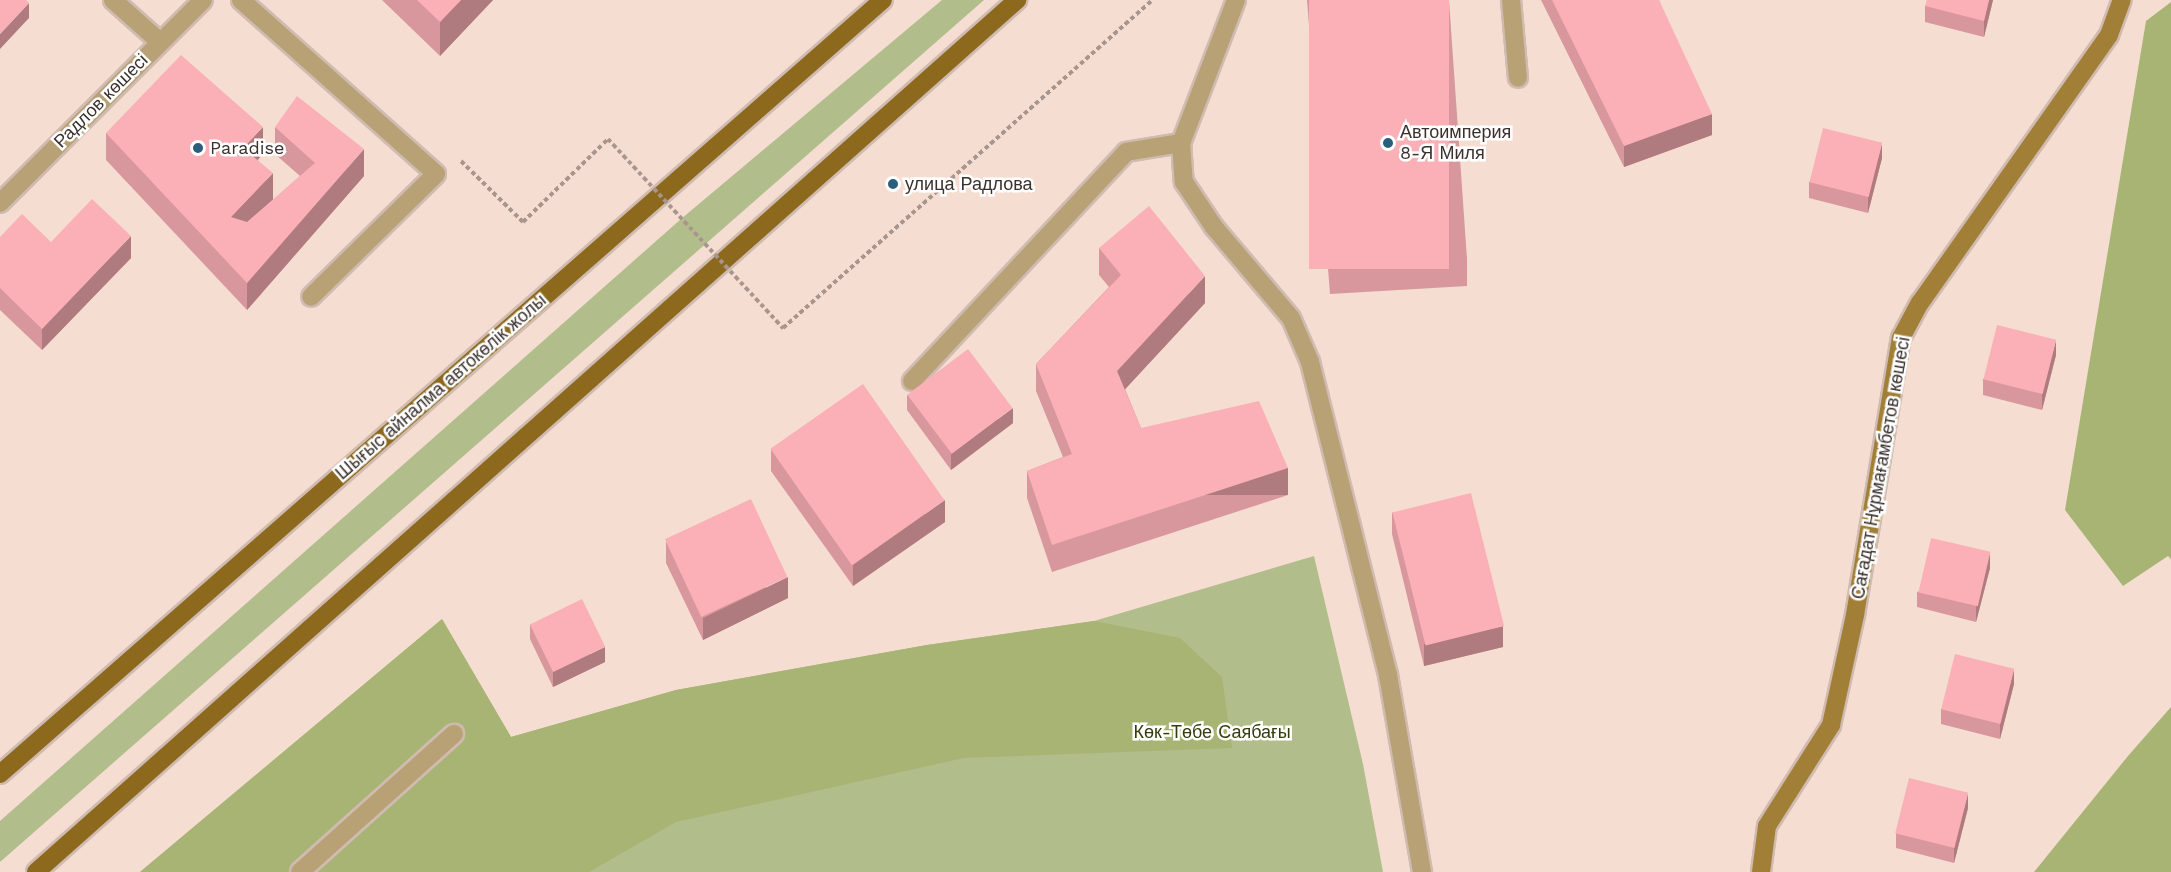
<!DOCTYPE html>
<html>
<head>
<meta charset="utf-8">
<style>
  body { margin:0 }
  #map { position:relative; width:2171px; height:872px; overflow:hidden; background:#f5ddd2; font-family:"Work Sans",sans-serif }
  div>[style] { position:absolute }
  .green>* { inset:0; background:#b2bd8c }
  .forest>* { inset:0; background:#a7b474 }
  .path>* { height:4px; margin-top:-2px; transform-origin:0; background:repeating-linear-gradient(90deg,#a8968e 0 4.5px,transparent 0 7.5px) }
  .roads { filter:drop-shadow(2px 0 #d0bbb1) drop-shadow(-2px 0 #d0bbb1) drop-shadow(0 2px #d0bbb1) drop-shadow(0 -2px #d0bbb1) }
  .lane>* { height:18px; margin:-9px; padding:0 9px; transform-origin:9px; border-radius:9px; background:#b8a174 }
  .street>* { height:18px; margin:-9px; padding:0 9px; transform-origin:9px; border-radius:9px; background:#b8a174 }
  .secondary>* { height:18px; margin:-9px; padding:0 9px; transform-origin:9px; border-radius:9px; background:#a27f37 }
  .primary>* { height:18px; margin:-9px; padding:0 9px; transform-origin:9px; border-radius:9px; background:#8c691d }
  .path-bridge>* { height:4px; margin-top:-2px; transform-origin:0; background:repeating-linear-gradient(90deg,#a8968e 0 4.5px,transparent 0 7.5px) }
  .wall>* { inset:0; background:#d7979d }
  .shaded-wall>* { inset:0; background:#af7b7f; transform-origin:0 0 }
  .building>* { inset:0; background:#fab0b6; transform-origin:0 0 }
  .dots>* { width:16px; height:16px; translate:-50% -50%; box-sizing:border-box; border:3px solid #fff; border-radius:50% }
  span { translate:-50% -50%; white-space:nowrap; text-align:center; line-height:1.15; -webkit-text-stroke:5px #fff; paint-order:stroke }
  .street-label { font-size:18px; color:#3a312d }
  .poi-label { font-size:18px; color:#3a312d }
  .left { translate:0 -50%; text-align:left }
  .park-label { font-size:18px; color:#363d0c }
</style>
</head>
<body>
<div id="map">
  <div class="green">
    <i style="clip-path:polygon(942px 0,984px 0,0 862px,0 821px,681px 219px)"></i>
    <i style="clip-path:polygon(1314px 556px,1363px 764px,1383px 872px,140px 872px,442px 619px,511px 737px,676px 690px,927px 645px,1094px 621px)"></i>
  </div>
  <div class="forest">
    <i style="clip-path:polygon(2171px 2px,2171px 559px,2168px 556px,2123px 586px,2065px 510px,2146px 21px)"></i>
    <i style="clip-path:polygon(442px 619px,511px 737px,676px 690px,927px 645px,1094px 621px,1180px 638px,1222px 677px,1232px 748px,964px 758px,676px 822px,589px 872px,140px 872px)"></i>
    <i style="clip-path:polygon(2171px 707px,2171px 872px,2034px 872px,2128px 756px)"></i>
  </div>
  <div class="path">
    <i style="left:461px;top:161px;width:87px;rotate:44.5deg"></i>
    <i style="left:523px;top:222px;width:119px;rotate:-44.3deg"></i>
    <i style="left:783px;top:328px;width:494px;rotate:-41.6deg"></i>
  </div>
  <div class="roads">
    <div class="lane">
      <i style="left:113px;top:0;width:63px;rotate:41.8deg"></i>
      <i style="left:241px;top:0;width:261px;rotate:41.7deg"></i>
      <i style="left:436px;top:174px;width:175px;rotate:135.5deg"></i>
      <i style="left:1236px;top:0;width:153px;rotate:111deg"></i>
      <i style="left:1181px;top:143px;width:39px;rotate:86deg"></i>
      <i style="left:1184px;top:182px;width:54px;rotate:56.3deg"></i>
      <i style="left:1214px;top:227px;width:119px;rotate:49.8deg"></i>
      <i style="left:1291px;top:318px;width:48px;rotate:66.6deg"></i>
      <i style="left:1310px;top:362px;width:323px;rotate:76deg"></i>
      <i style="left:1388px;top:675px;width:200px;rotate:80.2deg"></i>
      <i style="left:1511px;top:0;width:78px;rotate:84.9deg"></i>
      <i style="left:912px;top:381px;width:313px;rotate:-46.9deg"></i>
      <i style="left:1126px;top:152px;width:56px;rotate:-9.3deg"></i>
    </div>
    <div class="street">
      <i style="left:0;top:203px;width:287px;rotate:-45deg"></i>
      <i style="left:300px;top:872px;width:207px;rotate:-41.9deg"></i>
    </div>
    <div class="secondary">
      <i style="left:1761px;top:872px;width:46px;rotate:-82.6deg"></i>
      <i style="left:1767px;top:826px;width:120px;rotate:-57.6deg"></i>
      <i style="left:1831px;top:725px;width:113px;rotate:-77.7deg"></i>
      <i style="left:1855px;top:615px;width:281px;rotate:-80.6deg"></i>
      <i style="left:1901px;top:338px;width:40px;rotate:-62deg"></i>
      <i style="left:1920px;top:303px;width:328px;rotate:-54.8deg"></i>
      <i style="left:2109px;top:35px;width:37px;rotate:-70deg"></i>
    </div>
    <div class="primary">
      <i style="left:0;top:774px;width:1174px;rotate:-41.24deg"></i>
      <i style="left:36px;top:872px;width:1313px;rotate:-41.63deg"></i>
    </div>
  </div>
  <div class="path-bridge">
    <i style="left:608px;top:139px;width:258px;rotate:47.2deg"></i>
  </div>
  <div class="wall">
    <i style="clip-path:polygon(382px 0,493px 0,440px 56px)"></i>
    <i style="clip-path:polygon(1307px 0,1449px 0,1467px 259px,1467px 286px,1330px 294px)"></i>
    <i style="clip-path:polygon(1541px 0,1659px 0,1712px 135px,1624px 167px)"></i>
    <i style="clip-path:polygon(1993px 0,1984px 37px,1925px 22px,1925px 6px)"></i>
    <i style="clip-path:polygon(275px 127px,364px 176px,247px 310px,106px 160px,106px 133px,263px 154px,258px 160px,273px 200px,300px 176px,275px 154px)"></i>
    <i style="clip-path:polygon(1882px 158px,1868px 213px,1809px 198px,1809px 182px)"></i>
    <i style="clip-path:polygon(0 237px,51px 242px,131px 258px,42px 350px,0 310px)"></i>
    <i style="clip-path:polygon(1099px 248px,1205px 303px,1125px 389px,1141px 428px,1288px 495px,1052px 572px,1027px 498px,1027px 471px,1063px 457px,1036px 391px,1036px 364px,1109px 287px,1099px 275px)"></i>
    <i style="clip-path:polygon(2056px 355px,2042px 410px,1983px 395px,1983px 379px)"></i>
    <i style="clip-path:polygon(907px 395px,1013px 423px,951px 470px,907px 410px)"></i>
    <i style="clip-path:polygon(771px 449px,945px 522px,853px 586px,771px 471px)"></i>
    <i style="clip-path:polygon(1392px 512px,1503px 647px,1424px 666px,1392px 534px)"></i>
    <i style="clip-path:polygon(666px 541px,788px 598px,703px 640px,666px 563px)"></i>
    <i style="clip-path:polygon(1990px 568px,1976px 622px,1917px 607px,1917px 592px)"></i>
    <i style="clip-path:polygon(530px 624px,605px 662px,553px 687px,530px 639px)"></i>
    <i style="clip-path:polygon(2014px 684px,2000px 739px,1941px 724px,1941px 709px)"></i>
    <i style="clip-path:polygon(1968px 808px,1954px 863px,1896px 848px,1896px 833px)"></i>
  </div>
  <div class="shaded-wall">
    <i style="clip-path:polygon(461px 0,493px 0,440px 56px,440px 22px)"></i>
    <i style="clip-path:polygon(1989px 0,1993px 0,1984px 37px,1984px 21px)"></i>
    <i style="clip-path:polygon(29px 3px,29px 18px,0 49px,0 34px)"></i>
    <i style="clip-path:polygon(1712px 114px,1712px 135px,1624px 167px,1624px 146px)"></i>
    <i style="clip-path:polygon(263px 127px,263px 154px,243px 175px,243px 148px)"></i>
    <i style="clip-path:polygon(1882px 143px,1882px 158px,1868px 213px,1868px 197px)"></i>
    <i style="clip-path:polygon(364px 149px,364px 176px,247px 310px,247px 283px)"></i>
    <i style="clip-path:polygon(273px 173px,273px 200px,231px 244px,231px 217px)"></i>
    <i style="clip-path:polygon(131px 236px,131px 258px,42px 350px,42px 329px)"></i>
    <i style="clip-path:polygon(1205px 276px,1205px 303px,1117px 398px,1117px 371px)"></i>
    <i style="clip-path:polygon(2056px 340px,2056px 355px,2042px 410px,2042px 394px)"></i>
    <i style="clip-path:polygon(1013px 408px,1013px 423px,951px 470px,951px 454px)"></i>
    <i style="left:1288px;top:468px;width:27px;height:248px;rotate:90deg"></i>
    <i style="clip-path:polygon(945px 500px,945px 522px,853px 586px,853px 565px)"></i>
    <i style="clip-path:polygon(1990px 552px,1990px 568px,1976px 622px,1976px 607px)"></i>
    <i style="clip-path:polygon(788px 577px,788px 598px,703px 640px,703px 618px)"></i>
    <i style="clip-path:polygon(1503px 626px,1503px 647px,1424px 666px,1424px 644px)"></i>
    <i style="clip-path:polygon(605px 647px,605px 662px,553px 687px,553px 672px)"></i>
    <i style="clip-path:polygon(2014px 669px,2014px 684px,2000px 739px,2000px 723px)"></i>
    <i style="clip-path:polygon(1968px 793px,1968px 808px,1954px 863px,1954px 848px)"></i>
  </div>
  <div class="building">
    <i style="clip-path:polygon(0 0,26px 0,29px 3px,0 34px)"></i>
    <i style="clip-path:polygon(417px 0,461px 0,440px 22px)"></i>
    <i style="left:1309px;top:0;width:140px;height:269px"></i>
    <i style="clip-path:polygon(1552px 0,1659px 0,1712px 114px,1624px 146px)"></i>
    <i style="clip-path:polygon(1927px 0,1989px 0,1984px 21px,1925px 6px)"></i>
    <i style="clip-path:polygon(181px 55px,263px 127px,243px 148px,273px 173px,231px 217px,247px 222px,315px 163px,275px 127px,297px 96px,364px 149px,247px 283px,106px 133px)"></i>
    <i style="left:1823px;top:128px;width:61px;height:56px;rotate:14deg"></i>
    <i style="clip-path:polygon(92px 199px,131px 236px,42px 329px,0 288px,0 237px,22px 214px,51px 242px)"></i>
    <i style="clip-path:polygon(1149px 206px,1205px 276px,1117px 371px,1141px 428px,1259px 401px,1288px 468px,1052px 545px,1027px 471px,1072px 454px,1036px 364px,1121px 275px,1099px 248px)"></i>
    <i style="left:1997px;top:325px;width:61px;height:56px;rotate:14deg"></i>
    <i style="left:968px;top:349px;width:74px;height:76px;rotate:53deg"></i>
    <i style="left:863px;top:384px;width:142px;height:113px;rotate:55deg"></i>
    <i style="left:1471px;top:493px;width:137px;height:81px;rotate:76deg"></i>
    <i style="left:751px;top:499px;width:86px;height:95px;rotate:65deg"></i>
    <i style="left:1931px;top:538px;width:61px;height:56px;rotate:13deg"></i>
    <i style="left:582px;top:599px;width:53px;height:58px;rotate:64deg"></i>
    <i style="left:1955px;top:654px;width:61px;height:57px;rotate:14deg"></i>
    <i style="left:1909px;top:778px;width:61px;height:57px;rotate:14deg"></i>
  </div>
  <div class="dots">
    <i style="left:1388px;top:143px;background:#2b5e7b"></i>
    <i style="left:198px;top:148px;background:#2b5e7b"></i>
    <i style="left:893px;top:184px;background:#2b5e7b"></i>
  </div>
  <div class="street-label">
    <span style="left:101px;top:101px;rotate:-45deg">Радлов көшесі</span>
    <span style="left:441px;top:387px;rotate:-41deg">Шығыс айналма автокөлік жолы</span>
    <span style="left:1881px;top:468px;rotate:-80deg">Сағадат Нұрмағамбетов көшесі</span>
  </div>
  <div class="poi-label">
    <span class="left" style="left:1400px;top:143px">Автоимперия<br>8-Я Миля</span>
    <span class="left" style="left:210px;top:148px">Paradise</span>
    <span class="left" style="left:905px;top:184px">улица Радлова</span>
  </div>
  <div class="park-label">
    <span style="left:1212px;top:732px">Көк-Төбе Саябағы</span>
  </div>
</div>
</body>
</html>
